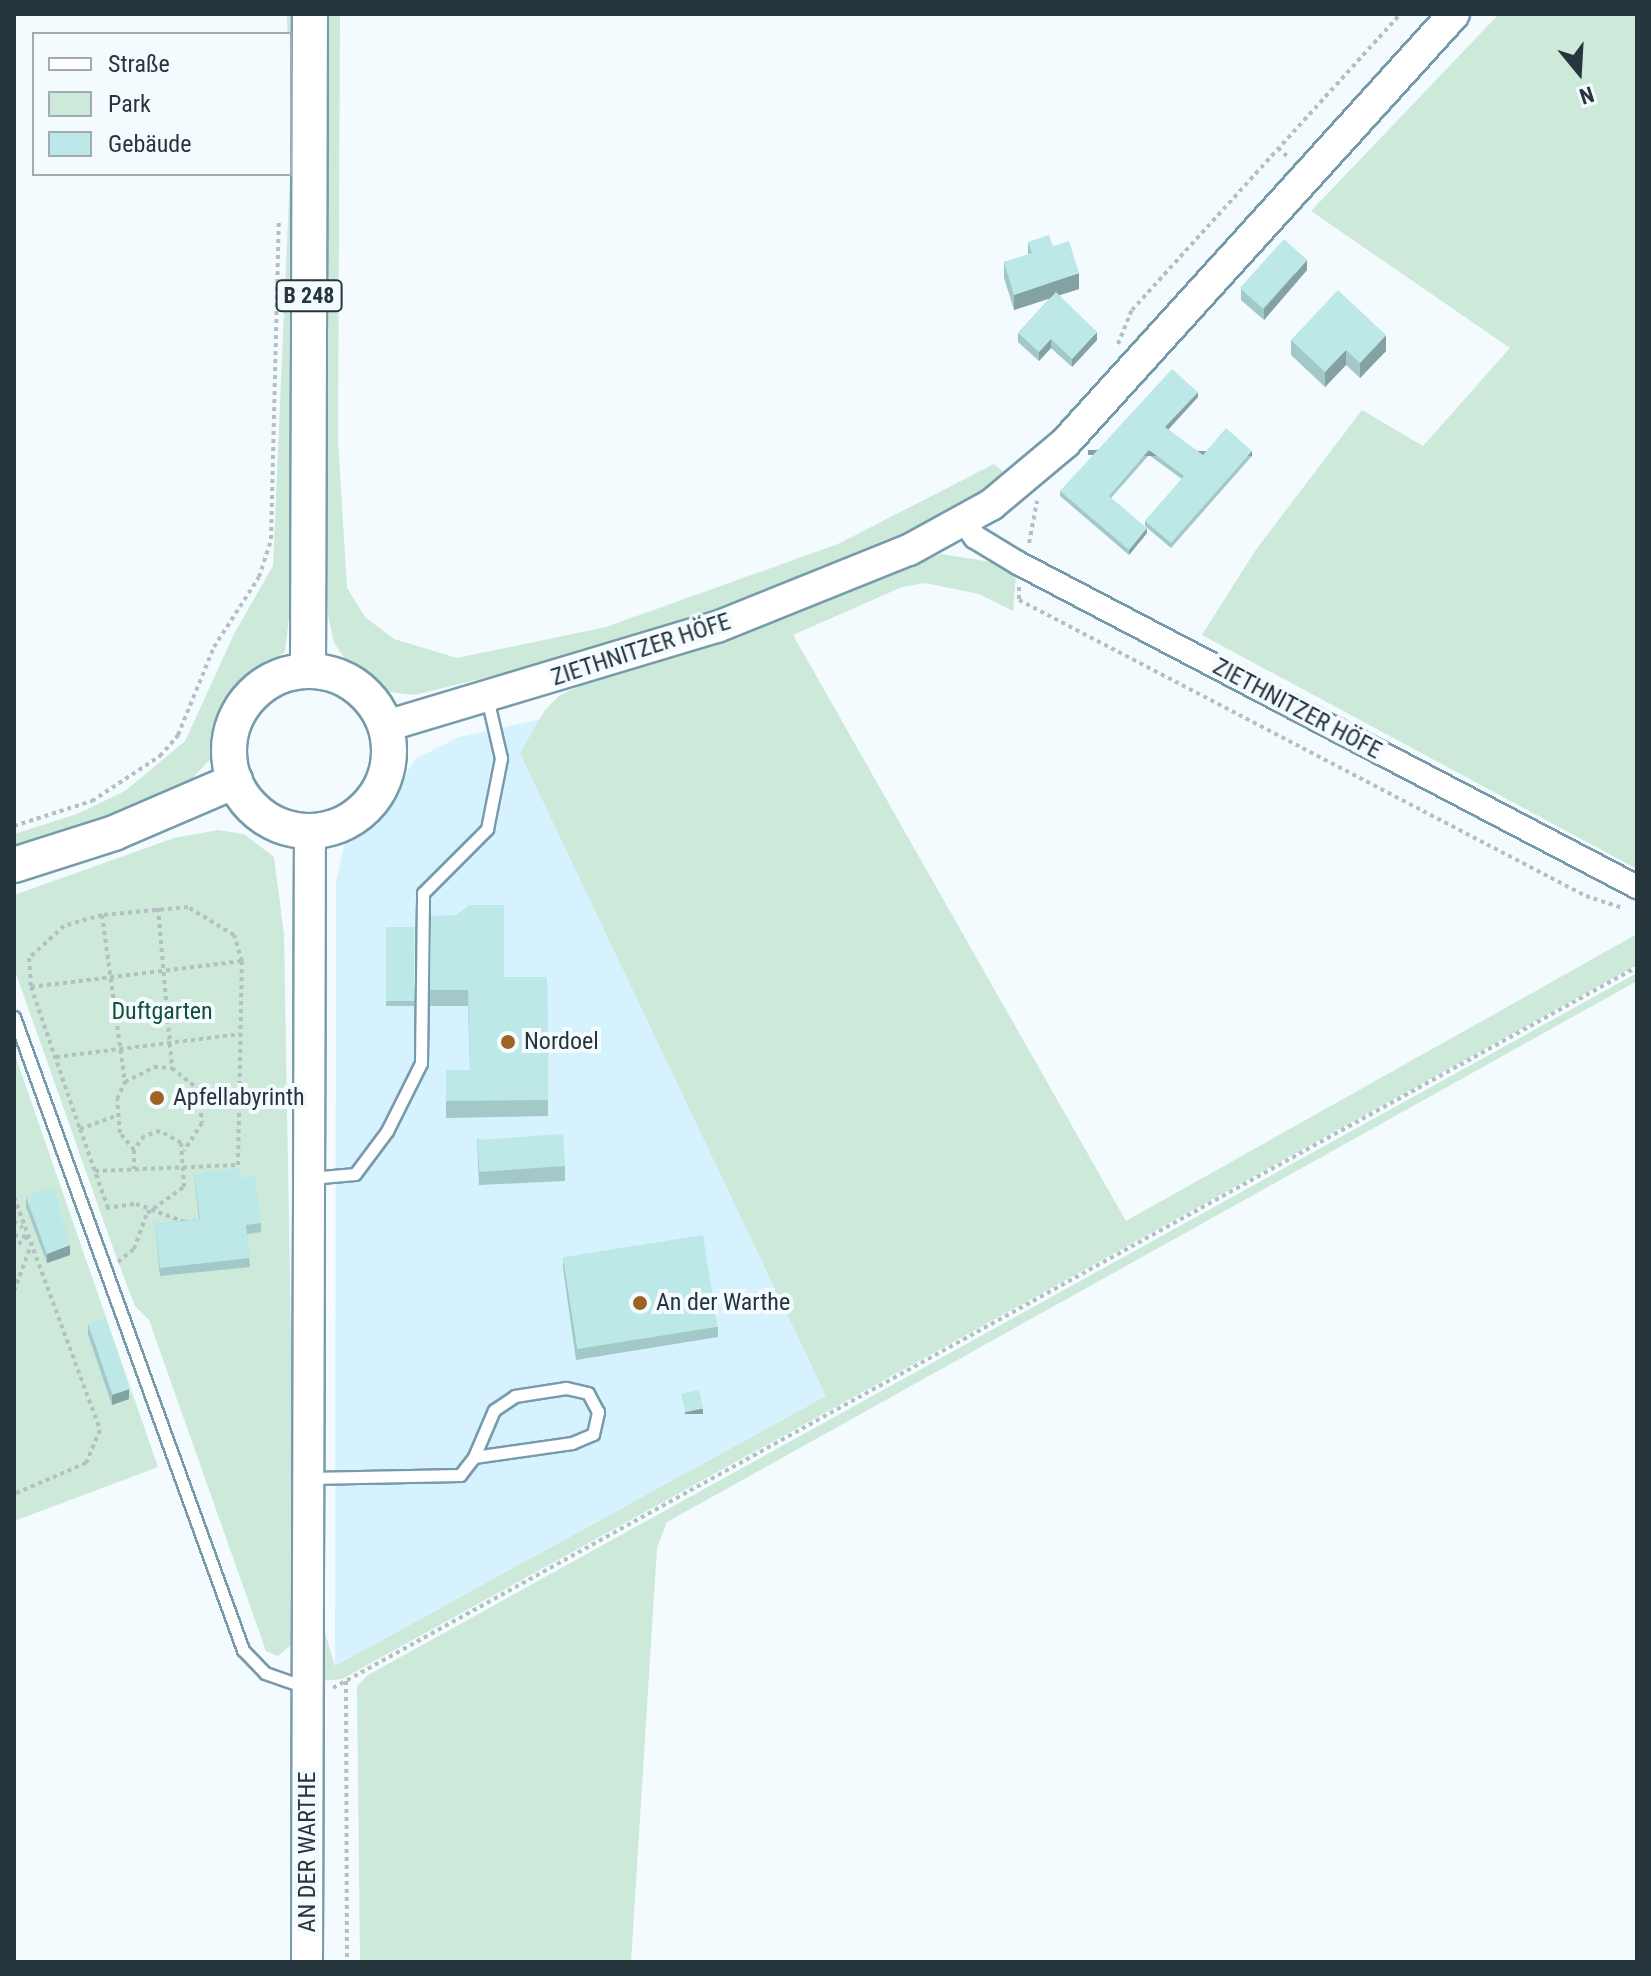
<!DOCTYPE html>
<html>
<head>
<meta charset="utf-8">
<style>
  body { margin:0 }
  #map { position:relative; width:1651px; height:1976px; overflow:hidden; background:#f3fbfe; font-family:"Roboto Condensed",sans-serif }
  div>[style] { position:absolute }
  .built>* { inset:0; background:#d7f2ff }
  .green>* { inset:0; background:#cce9d9 }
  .path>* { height:4px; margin-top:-2px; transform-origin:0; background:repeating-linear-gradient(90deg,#b4bfc3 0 4px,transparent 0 8px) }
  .roads { filter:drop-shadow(2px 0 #789bab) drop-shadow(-2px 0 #789bab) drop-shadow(0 2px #789bab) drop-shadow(0 -2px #789bab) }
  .service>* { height:11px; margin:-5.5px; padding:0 5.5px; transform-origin:5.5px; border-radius:5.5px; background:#fff }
  .minor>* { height:22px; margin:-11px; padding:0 11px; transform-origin:11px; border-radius:11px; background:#fff }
  .secondary>* { height:30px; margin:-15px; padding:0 15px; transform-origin:15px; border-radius:15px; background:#fff }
  .primary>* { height:34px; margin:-17px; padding:0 17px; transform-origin:17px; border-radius:17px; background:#fff }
  .primary>.ring { margin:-17px; padding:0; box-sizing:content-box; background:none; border:34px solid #fff; border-radius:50% }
  .wall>* { inset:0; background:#a2c8c7; transform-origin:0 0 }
  .shaded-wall>* { inset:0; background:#84a2a2; transform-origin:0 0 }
  .building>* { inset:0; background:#bce8e7; transform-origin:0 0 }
  .dots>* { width:22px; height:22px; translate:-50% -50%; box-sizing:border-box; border:4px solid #f3fbfe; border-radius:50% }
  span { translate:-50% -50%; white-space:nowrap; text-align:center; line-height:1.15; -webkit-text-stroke:8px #f3fbfe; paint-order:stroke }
  .shield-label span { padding:2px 6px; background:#f3fbfe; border:2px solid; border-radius:6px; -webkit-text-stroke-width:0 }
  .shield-label { font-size:22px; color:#27363c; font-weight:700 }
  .street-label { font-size:24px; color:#27363c }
  .park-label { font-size:24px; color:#154f37 }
  .poi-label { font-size:24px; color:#27363c }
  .left { translate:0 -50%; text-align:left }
  .frame { position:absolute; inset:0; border:16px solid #27363c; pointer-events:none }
  .legend { position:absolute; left:32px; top:32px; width:260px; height:144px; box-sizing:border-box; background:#f3fbfe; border:2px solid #a1acb0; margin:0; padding:10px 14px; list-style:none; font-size:24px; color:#27363c }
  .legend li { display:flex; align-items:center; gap:16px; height:40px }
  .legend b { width:40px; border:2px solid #a1acb0 }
  .north { position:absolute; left:1539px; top:32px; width:80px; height:80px; -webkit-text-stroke:6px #f3fbfe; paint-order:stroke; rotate:162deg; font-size:22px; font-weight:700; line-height:32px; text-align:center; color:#27363c }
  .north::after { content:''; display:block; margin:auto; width:28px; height:36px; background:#27363c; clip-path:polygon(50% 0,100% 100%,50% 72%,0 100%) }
</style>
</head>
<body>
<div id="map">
  <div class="built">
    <i style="clip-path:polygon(559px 715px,533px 777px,826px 1396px,335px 1666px,336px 881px,345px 843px,376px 822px,415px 759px,459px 737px)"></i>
  </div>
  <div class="green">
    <i style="clip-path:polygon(287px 14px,297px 14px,296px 556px,285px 652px,261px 668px,230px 703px,213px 756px,193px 778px,107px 821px,14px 851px,14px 834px,77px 814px,125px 791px,185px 741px,235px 632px,273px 566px,290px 174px)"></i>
    <i style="clip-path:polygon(321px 14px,340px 14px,338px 440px,347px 588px,365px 617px,394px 639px,457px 658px,606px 627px,838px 544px,994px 464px,1008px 476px,932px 526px,739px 607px,612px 647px,414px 695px,381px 691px,353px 670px,334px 643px,328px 615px)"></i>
    <i style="clip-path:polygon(1499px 14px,1637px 14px,1637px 869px,1202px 635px,1255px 551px,1362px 410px,1423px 446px,1510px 348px,1311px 211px)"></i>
    <i style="clip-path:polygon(941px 554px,991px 562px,1016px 574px,1013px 611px,979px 594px,925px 583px,902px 587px,793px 635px,1126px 1221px,1637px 934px,1637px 965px,342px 1679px,321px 1681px,321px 1619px,335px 1666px,826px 1396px,520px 753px,545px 710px,559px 696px,588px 682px)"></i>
    <i style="clip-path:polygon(218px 830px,244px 834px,274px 857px,284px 935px,296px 1625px,292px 1644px,278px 1656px,266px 1651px,149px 1320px,135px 1306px,118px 1262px,14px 968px,14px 895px,174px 838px)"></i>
    <i style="clip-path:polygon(1637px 973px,1637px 981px,667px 1522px,657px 1548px,631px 1962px,360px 1962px,357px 1686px,368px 1675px)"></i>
    <i style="clip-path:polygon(14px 1052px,158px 1467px,14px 1521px)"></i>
  </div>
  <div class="path">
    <i style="left:1278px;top:148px;width:15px;rotate:42deg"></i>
    <i style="left:1118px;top:344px;width:37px;rotate:-68deg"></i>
    <i style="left:1132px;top:310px;width:399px;rotate:-47.8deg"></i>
    <i style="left:1029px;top:543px;width:43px;rotate:-79.2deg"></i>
    <i style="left:1019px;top:587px;width:13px;rotate:90deg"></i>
    <i style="left:1019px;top:600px;width:640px;rotate:27.57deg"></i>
    <i style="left:1586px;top:896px;width:39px;rotate:18deg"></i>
    <i style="left:14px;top:826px;width:82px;rotate:-17.8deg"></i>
    <i style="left:92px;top:801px;width:82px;rotate:-33.5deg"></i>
    <i style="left:160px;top:756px;width:28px;rotate:-49deg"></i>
    <i style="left:178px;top:735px;width:95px;rotate:-67.8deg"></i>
    <i style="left:214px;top:647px;width:83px;rotate:-57.3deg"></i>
    <i style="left:259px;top:577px;width:40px;rotate:-72deg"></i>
    <i style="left:271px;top:539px;width:319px;rotate:-88.6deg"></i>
    <i style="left:158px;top:908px;width:161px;rotate:85deg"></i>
    <i style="left:102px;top:915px;width:169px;rotate:82.2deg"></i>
    <i style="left:31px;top:987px;width:213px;rotate:-7deg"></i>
    <i style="left:56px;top:1057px;width:185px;rotate:-7.1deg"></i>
    <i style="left:204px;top:1106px;width:35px;rotate:-10deg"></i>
    <i style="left:80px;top:1129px;width:37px;rotate:-20deg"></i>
    <i style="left:134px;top:1150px;width:22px;rotate:-129deg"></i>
    <i style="left:120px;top:1133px;width:34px;rotate:-95deg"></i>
    <i style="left:117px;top:1099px;width:19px;rotate:-65deg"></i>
    <i style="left:125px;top:1082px;width:33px;rotate:-27deg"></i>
    <i style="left:154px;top:1067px;width:18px;rotate:3deg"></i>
    <i style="left:172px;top:1068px;width:33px;rotate:39deg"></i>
    <i style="left:198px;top:1089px;width:34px;rotate:83deg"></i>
    <i style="left:202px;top:1123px;width:33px;rotate:123deg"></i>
    <i style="left:95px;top:1171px;width:143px;rotate:-2.4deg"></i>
    <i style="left:238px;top:1165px;width:204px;rotate:-88.9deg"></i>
    <i style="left:242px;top:961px;width:27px;rotate:-107deg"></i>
    <i style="left:234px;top:935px;width:54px;rotate:-148.7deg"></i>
    <i style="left:188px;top:907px;width:86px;rotate:174.7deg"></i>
    <i style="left:102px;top:915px;width:40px;rotate:164deg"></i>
    <i style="left:64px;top:926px;width:47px;rotate:137.6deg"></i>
    <i style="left:29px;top:958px;width:29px;rotate:86deg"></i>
    <i style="left:31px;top:987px;width:150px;rotate:71deg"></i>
    <i style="left:80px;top:1129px;width:84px;rotate:70.5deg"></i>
    <i style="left:14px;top:1197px;width:248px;rotate:69.7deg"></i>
    <i style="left:100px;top:1430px;width:36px;rotate:113deg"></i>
    <i style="left:86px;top:1463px;width:78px;rotate:156.7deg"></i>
    <i style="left:106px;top:1208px;width:30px;rotate:-8deg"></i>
    <i style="left:136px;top:1204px;width:52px;rotate:20.2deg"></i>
    <i style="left:14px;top:1221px;width:11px;rotate:38deg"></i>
    <i style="left:14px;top:1235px;width:14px;rotate:8deg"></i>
    <i style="left:28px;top:1237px;width:17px;rotate:144deg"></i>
    <i style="left:118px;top:1262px;width:21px;rotate:-39deg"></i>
    <i style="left:134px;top:1249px;width:38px;rotate:-70deg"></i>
    <i style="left:147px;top:1213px;width:45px;rotate:-35.1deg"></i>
    <i style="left:184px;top:1187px;width:44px;rotate:-93.9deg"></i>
    <i style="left:181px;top:1143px;width:24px;rotate:-150deg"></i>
    <i style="left:160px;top:1131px;width:17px;rotate:163deg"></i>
    <i style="left:144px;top:1136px;width:17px;rotate:126deg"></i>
    <i style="left:134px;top:1150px;width:19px;rotate:90deg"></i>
    <i style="left:14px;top:1291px;width:46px;rotate:-69.6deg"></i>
    <i style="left:346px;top:1681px;width:281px;rotate:89.8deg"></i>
    <i style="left:333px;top:1688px;width:1490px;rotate:-28.94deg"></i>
  </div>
  <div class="roads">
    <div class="service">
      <i style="left:14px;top:1017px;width:673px;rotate:70.11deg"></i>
      <i style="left:243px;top:1650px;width:32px;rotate:46deg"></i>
      <i style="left:265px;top:1673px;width:42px;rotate:19.3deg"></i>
      <i style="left:310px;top:1178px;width:45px;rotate:-5.1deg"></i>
      <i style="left:355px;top:1174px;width:54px;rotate:-53.3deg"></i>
      <i style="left:387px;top:1131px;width:76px;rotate:-63.4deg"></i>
      <i style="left:421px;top:1063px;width:170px;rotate:-89.3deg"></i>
      <i style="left:423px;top:893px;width:91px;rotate:-45deg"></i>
      <i style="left:487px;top:829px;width:72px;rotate:-78.8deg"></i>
      <i style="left:501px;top:758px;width:62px;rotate:-103.1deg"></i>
      <i style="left:309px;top:1478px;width:151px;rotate:-1.1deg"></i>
      <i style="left:460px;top:1475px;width:23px;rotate:-52deg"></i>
      <i style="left:474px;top:1457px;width:99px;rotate:-8.1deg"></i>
      <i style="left:572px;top:1443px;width:23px;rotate:-23deg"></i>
      <i style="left:593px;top:1434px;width:23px;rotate:-77deg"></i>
      <i style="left:598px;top:1412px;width:21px;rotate:-118deg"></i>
      <i style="left:588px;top:1393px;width:23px;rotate:-167deg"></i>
      <i style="left:566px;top:1388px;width:52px;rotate:171.1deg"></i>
      <i style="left:515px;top:1396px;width:25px;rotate:146deg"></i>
      <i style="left:494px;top:1410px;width:51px;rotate:113.1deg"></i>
    </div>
    <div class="minor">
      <i style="left:964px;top:522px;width:19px;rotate:54deg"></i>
      <i style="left:975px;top:537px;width:50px;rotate:31.2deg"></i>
      <i style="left:1018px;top:563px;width:699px;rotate:27.63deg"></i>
    </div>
    <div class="secondary">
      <i style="left:386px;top:726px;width:345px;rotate:-16.7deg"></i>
      <i style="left:717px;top:627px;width:207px;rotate:-21.9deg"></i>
      <i style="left:909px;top:550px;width:94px;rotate:-28.8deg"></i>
      <i style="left:991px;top:505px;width:97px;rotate:-40deg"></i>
      <i style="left:1065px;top:443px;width:579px;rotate:-47.8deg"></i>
      <i style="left:307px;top:1962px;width:1131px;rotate:-89.85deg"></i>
    </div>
    <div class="primary">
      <i style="left:308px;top:670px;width:656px;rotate:-89.83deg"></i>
      <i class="ring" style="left:229px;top:671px;width:126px;height:126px"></i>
      <i style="left:14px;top:865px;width:105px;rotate:-17.7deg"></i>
      <i style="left:114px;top:833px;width:132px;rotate:-23.3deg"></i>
    </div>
  </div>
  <div class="wall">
    <i style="clip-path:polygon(1028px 242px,1053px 246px,1079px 289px,1059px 295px,1097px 340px,1072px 367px,1051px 348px,1039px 361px,1018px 342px,1018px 333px,1050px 298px,1014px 310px,1004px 278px,1004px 262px,1028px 255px)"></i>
    <i style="clip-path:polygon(1307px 270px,1264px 320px,1241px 300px,1241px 289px)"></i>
    <i style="clip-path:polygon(1291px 340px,1386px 351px,1360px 378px,1346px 365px,1325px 387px,1291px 355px)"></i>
    <i style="clip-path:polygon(1198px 397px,1168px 430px,1203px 455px,1252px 456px,1171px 548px,1145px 526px,1145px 521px,1182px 479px,1149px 455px,1111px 498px,1147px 533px,1129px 555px,1060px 496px,1060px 491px)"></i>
    <i style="clip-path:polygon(431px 916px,504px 977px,547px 977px,548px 1116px,446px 1118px,446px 1070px,470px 1070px,468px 1006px,430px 1006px)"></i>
    <i style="left:386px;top:927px;width:28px;height:79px"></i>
    <i style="clip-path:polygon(477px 1139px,565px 1166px,565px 1181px,479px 1185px)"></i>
    <i style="clip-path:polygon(194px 1174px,240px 1178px,261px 1223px,261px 1232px,247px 1234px,250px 1267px,160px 1276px,155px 1224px,199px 1219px)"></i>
    <i style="clip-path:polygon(26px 1197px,70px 1255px,47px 1263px,26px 1207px)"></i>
    <i style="clip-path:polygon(563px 1258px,718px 1327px,718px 1337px,576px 1360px,563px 1268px)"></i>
    <i style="clip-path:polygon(88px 1323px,129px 1399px,112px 1405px,88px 1334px)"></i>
  </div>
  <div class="shaded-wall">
    <i style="clip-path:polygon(1307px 260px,1307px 270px,1264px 320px,1264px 309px)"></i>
    <i style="clip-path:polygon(1079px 273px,1079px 289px,1014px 310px,1014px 295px)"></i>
    <i style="clip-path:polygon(1097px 332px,1097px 340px,1072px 367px,1072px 359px)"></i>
    <i style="clip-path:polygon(1386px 335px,1386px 351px,1360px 378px,1360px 363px)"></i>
    <i style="clip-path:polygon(1051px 339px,1051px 348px,1039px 361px,1039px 352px)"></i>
    <i style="clip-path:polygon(1346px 350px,1346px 365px,1325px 387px,1325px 372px)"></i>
    <i style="clip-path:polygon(1198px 392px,1198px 397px,1165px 433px,1165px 427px)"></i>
    <i style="left:1149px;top:450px;width:5px;height:61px;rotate:90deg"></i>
    <i style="left:1252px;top:451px;width:5px;height:123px;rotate:90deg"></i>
    <i style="clip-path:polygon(1147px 528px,1147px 533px,1129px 555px,1129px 550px)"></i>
    <i style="clip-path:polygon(70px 1245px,70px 1255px,47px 1263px,47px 1254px)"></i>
    <i style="clip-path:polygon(129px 1389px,129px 1399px,112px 1405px,112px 1395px)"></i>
    <i style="left:703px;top:1409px;width:5px;height:18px;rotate:90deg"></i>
  </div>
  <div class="building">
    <i style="clip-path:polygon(1049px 235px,1053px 246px,1069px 241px,1079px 273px,1014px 295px,1004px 262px,1032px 253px,1028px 242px)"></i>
    <i style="left:1284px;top:239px;width:31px;height:66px;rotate:42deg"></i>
    <i style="clip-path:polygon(1338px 290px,1386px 335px,1360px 363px,1346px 350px,1325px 372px,1291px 340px)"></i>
    <i style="clip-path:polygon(1056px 292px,1097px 332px,1072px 359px,1051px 339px,1039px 352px,1018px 333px)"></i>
    <i style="clip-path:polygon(1172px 369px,1198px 392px,1165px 427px,1203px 455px,1226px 428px,1252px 451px,1171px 543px,1145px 521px,1184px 476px,1149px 450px,1109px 496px,1147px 528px,1129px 550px,1060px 491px)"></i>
    <i style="clip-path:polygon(469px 905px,504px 905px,504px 977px,547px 977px,548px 1100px,446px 1101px,446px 1070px,470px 1070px,468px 990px,430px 990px,431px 916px,456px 915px)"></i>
    <i style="left:386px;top:927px;width:28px;height:74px"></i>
    <i style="left:563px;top:1134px;width:32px;height:86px;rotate:86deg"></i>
    <i style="clip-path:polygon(239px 1168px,240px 1178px,255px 1176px,261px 1223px,246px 1225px,250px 1258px,160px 1268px,155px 1224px,200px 1219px,194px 1174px)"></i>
    <i style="clip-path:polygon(53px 1187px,70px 1245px,47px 1254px,26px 1197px)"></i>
    <i style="left:703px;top:1235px;width:93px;height:142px;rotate:81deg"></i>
    <i style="left:105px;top:1318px;width:75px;height:18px;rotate:71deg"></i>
    <i style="left:699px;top:1390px;width:19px;height:18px;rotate:78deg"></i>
  </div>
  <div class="dots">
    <i style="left:508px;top:1042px;background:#a06326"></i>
    <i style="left:157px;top:1098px;background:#a06326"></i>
    <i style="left:640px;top:1303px;background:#a06326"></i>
  </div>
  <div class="shield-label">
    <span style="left:309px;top:296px">B 248</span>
  </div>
  <div class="street-label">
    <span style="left:641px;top:650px;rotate:-18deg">ZIETHNITZER HÖFE</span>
    <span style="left:1297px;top:709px;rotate:28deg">ZIETHNITZER HÖFE</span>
    <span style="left:308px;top:1852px;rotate:-90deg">AN DER WARTHE</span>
  </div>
  <div class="park-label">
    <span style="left:162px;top:1012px">Duftgarten</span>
  </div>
  <div class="poi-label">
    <span class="left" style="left:524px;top:1042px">Nordoel</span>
    <span class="left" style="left:173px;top:1098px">Apfellabyrinth</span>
    <span class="left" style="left:656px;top:1303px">An der Warthe</span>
  </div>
  <div class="frame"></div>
  <ul class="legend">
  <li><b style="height:10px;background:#fff"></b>Straße</li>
  <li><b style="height:22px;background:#cce9d9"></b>Park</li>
  <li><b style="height:22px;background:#bce8e7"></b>Gebäude</li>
  </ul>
  <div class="north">N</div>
</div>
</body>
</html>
